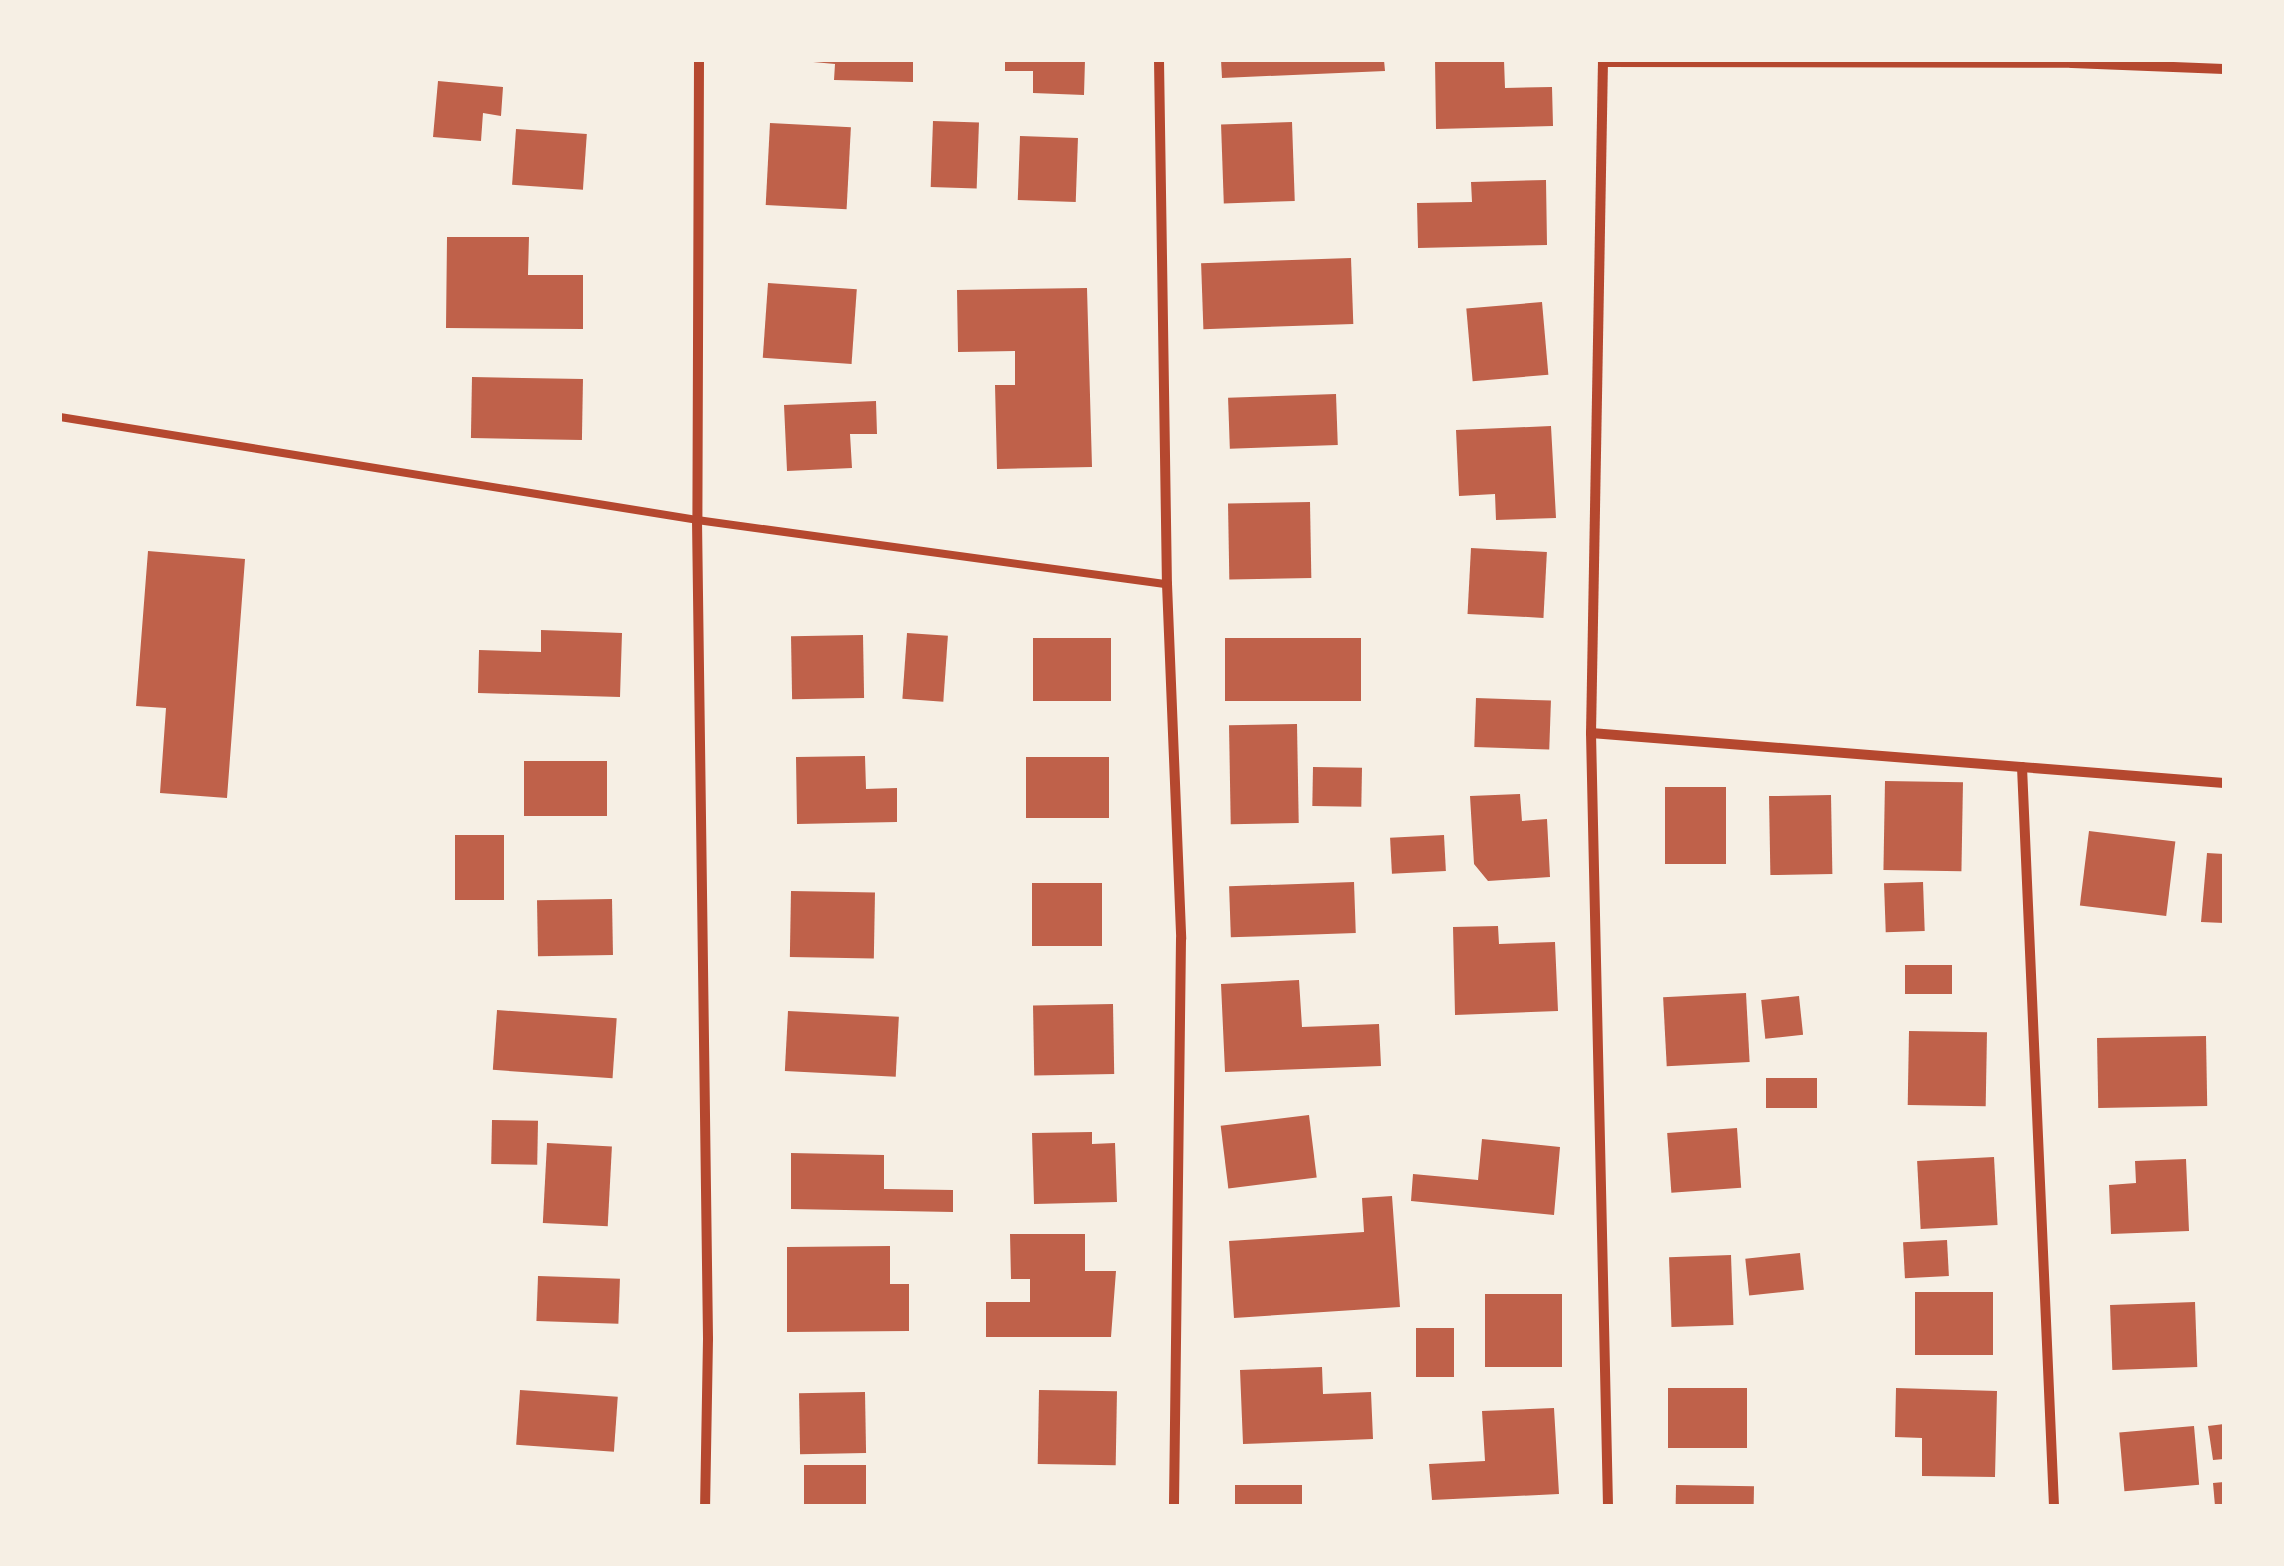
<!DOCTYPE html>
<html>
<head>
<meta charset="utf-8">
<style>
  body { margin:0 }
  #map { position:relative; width:2284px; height:1566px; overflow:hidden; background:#f6efe4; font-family:Inter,sans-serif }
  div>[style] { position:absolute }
  .building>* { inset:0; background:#bf614a; transform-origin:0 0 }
  .service>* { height:8px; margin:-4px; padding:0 4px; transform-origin:4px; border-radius:4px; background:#b5482f }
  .minor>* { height:10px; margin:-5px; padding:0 5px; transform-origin:5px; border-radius:5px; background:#b5482f }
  span { translate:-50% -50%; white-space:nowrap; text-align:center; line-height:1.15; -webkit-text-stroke:8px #f6efe4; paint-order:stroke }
  .frame { position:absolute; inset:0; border:62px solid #f6efe4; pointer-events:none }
</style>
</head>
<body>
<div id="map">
  <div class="building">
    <i style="clip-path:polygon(791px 60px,913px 60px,913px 82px,834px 80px,835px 64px)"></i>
    <i style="clip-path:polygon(1005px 60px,1085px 60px,1084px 95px,1033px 93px,1033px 71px,1005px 71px)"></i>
    <i style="clip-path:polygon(1221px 60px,1384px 60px,1385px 71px,1222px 78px)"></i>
    <i style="clip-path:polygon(1435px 60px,1504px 60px,1505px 88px,1552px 87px,1553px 126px,1436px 129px)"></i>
    <i style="clip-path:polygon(438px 81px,503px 87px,501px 116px,483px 113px,481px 141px,433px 137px)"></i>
    <i style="left:933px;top:121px;width:46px;height:66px;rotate:2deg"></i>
    <i style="left:1292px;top:122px;width:79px;height:71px;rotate:88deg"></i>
    <i style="left:770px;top:123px;width:81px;height:82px;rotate:3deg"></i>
    <i style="left:516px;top:129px;width:71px;height:56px;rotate:4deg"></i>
    <i style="left:1020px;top:136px;width:58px;height:64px;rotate:2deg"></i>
    <i style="clip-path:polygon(1546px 180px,1547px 245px,1418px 248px,1417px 203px,1472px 202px,1471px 182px)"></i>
    <i style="clip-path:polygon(447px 237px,529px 237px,528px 275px,583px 275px,583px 329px,446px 328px)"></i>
    <i style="left:1351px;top:258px;width:66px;height:150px;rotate:88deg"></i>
    <i style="left:768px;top:283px;width:89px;height:75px;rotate:4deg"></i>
    <i style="clip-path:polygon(1087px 288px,1092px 467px,997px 469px,995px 385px,1015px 385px,1015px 351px,958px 352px,957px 290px)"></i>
    <i style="left:1542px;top:302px;width:73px;height:76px;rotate:85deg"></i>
    <i style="left:472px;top:377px;width:111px;height:61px;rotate:1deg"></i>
    <i style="left:1336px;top:394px;width:51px;height:108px;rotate:88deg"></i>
    <i style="clip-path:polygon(876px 401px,877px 434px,850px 434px,852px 468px,787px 471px,784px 405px)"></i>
    <i style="clip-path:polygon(1551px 426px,1556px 518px,1496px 520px,1495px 494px,1459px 496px,1456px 430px)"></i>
    <i style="left:1310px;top:502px;width:76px;height:82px;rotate:89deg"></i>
    <i style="left:1471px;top:548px;width:76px;height:66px;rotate:3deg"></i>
    <i style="clip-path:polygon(148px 551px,245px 559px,227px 798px,160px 793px,166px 708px,136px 706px)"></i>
    <i style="clip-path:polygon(541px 630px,622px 633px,620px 697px,478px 693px,479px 650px,541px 652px)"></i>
    <i style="left:907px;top:633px;width:41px;height:66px;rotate:4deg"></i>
    <i style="left:863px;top:635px;width:63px;height:72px;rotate:89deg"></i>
    <i style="left:1111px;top:638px;width:63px;height:78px;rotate:90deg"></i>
    <i style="left:1361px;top:638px;width:63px;height:136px;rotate:90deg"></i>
    <i style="left:1476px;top:698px;width:75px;height:49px;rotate:2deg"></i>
    <i style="left:1297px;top:724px;width:99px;height:68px;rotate:89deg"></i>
    <i style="clip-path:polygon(865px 756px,866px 789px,897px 788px,897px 822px,797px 824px,796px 757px)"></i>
    <i style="left:1109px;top:757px;width:61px;height:83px;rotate:90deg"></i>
    <i style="left:524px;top:761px;width:83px;height:55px"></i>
    <i style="left:1313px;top:767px;width:49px;height:39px;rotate:1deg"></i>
    <i style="left:1885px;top:781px;width:78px;height:89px;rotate:1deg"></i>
    <i style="left:1665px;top:787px;width:61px;height:77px"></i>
    <i style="clip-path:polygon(1520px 794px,1522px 821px,1547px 819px,1550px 877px,1488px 881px,1474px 864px,1470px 796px)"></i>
    <i style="left:1831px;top:795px;width:79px;height:62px;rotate:89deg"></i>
    <i style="left:2089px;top:831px;width:87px;height:75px;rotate:7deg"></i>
    <i style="left:455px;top:835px;width:49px;height:65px"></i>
    <i style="left:1444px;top:835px;width:36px;height:54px;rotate:87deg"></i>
    <i style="clip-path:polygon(2207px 853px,2224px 854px,2224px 923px,2201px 922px)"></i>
    <i style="left:1354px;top:882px;width:51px;height:125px;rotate:88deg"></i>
    <i style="left:1923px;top:882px;width:49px;height:39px;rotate:88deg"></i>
    <i style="left:1032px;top:883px;width:70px;height:63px"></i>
    <i style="left:791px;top:891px;width:84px;height:66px;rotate:1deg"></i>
    <i style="left:612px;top:899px;width:56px;height:75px;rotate:89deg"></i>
    <i style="clip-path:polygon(1498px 926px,1499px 944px,1555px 942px,1558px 1011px,1455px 1015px,1453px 927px)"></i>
    <i style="left:1905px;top:965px;width:47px;height:29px"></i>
    <i style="clip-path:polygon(1299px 980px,1302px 1027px,1379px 1024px,1381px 1066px,1225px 1072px,1221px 984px)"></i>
    <i style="left:1746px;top:993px;width:69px;height:83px;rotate:87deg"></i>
    <i style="left:1799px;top:996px;width:39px;height:38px;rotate:84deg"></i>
    <i style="left:1113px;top:1004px;width:70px;height:80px;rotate:89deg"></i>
    <i style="left:497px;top:1010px;width:120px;height:60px;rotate:4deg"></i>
    <i style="left:788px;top:1011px;width:111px;height:60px;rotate:3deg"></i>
    <i style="left:1909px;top:1031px;width:78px;height:74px;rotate:1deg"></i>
    <i style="left:2206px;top:1036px;width:70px;height:109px;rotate:89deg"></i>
    <i style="left:1817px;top:1078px;width:30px;height:51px;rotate:90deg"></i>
    <i style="left:1309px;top:1115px;width:63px;height:89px;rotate:83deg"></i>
    <i style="left:492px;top:1120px;width:46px;height:44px;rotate:1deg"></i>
    <i style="left:1737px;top:1128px;width:60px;height:70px;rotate:86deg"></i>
    <i style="clip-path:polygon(1092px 1132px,1092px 1144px,1115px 1143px,1117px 1202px,1034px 1204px,1032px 1133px)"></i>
    <i style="clip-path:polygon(1482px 1139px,1560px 1147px,1554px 1215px,1411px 1201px,1413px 1174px,1478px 1180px)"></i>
    <i style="left:547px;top:1143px;width:65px;height:80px;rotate:3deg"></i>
    <i style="clip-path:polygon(791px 1153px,884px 1155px,884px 1189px,953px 1190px,953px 1212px,791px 1209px)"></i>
    <i style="left:1994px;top:1157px;width:68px;height:77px;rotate:87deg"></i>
    <i style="clip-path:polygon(2186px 1159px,2189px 1231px,2111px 1234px,2109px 1185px,2136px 1183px,2135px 1161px)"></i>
    <i style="clip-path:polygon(1392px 1196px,1400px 1307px,1234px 1318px,1229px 1241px,1364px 1232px,1362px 1198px)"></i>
    <i style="clip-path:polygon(1010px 1234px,1085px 1234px,1085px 1271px,1116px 1271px,1111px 1337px,986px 1337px,986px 1302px,1030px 1302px,1030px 1279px,1011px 1279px)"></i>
    <i style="left:1947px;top:1240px;width:36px;height:44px;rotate:87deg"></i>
    <i style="clip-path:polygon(890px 1246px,890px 1284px,909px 1284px,909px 1331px,787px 1332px,787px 1247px)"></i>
    <i style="left:1800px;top:1253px;width:37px;height:55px;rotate:84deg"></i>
    <i style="left:1731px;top:1255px;width:70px;height:62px;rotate:88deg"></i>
    <i style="left:538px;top:1276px;width:82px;height:45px;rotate:2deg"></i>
    <i style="left:1915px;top:1292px;width:78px;height:63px"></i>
    <i style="left:1485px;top:1294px;width:77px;height:73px"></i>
    <i style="left:2195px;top:1302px;width:65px;height:85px;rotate:88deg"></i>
    <i style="left:1416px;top:1328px;width:38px;height:49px"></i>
    <i style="clip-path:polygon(1322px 1367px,1323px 1394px,1371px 1392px,1373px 1439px,1243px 1444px,1240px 1370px)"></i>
    <i style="left:1668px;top:1388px;width:79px;height:60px"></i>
    <i style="clip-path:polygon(1896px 1388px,1997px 1391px,1995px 1477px,1922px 1476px,1922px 1438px,1895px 1437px)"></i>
    <i style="left:520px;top:1390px;width:98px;height:55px;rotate:4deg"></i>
    <i style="left:1039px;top:1390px;width:78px;height:74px;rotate:1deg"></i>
    <i style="left:865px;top:1392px;width:61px;height:66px;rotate:89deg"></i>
    <i style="clip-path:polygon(1554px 1408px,1559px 1494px,1432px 1500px,1429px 1464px,1485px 1461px,1482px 1411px)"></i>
    <i style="clip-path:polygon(2224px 1424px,2224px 1459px,2213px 1460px,2208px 1426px)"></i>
    <i style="left:2194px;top:1426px;width:59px;height:75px;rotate:85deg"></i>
    <i style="left:804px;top:1465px;width:62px;height:41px"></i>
    <i style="clip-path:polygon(2224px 1482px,2224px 1506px,2215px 1506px,2213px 1483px)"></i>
    <i style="left:1235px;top:1485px;width:67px;height:21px"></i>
    <i style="left:1676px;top:1485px;width:78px;height:21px;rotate:1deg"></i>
  </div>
  <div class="service">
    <i style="left:60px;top:417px;width:645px;rotate:9.18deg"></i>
    <i style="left:697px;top:520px;width:474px;rotate:7.8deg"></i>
  </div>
  <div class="minor">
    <i style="left:699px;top:60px;width:460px;rotate:90.2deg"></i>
    <i style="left:697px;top:520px;width:819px;rotate:89.23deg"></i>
    <i style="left:708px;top:1339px;width:167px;rotate:91deg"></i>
    <i style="left:1159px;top:60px;width:524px;rotate:89.13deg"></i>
    <i style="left:1167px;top:584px;width:355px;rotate:87.7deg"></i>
    <i style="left:1181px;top:939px;width:567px;rotate:90.71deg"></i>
    <i style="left:1603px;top:60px;width:673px;rotate:91.02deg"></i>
    <i style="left:1591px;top:733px;width:773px;rotate:88.74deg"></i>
    <i style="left:1603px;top:62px;width:469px;rotate:0.1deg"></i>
    <i style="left:2072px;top:63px;width:152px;rotate:2.3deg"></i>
    <i style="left:1591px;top:733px;width:635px;rotate:4.52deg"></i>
    <i style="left:2022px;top:767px;width:740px;rotate:87.52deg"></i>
  </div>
  <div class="frame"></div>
</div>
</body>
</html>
